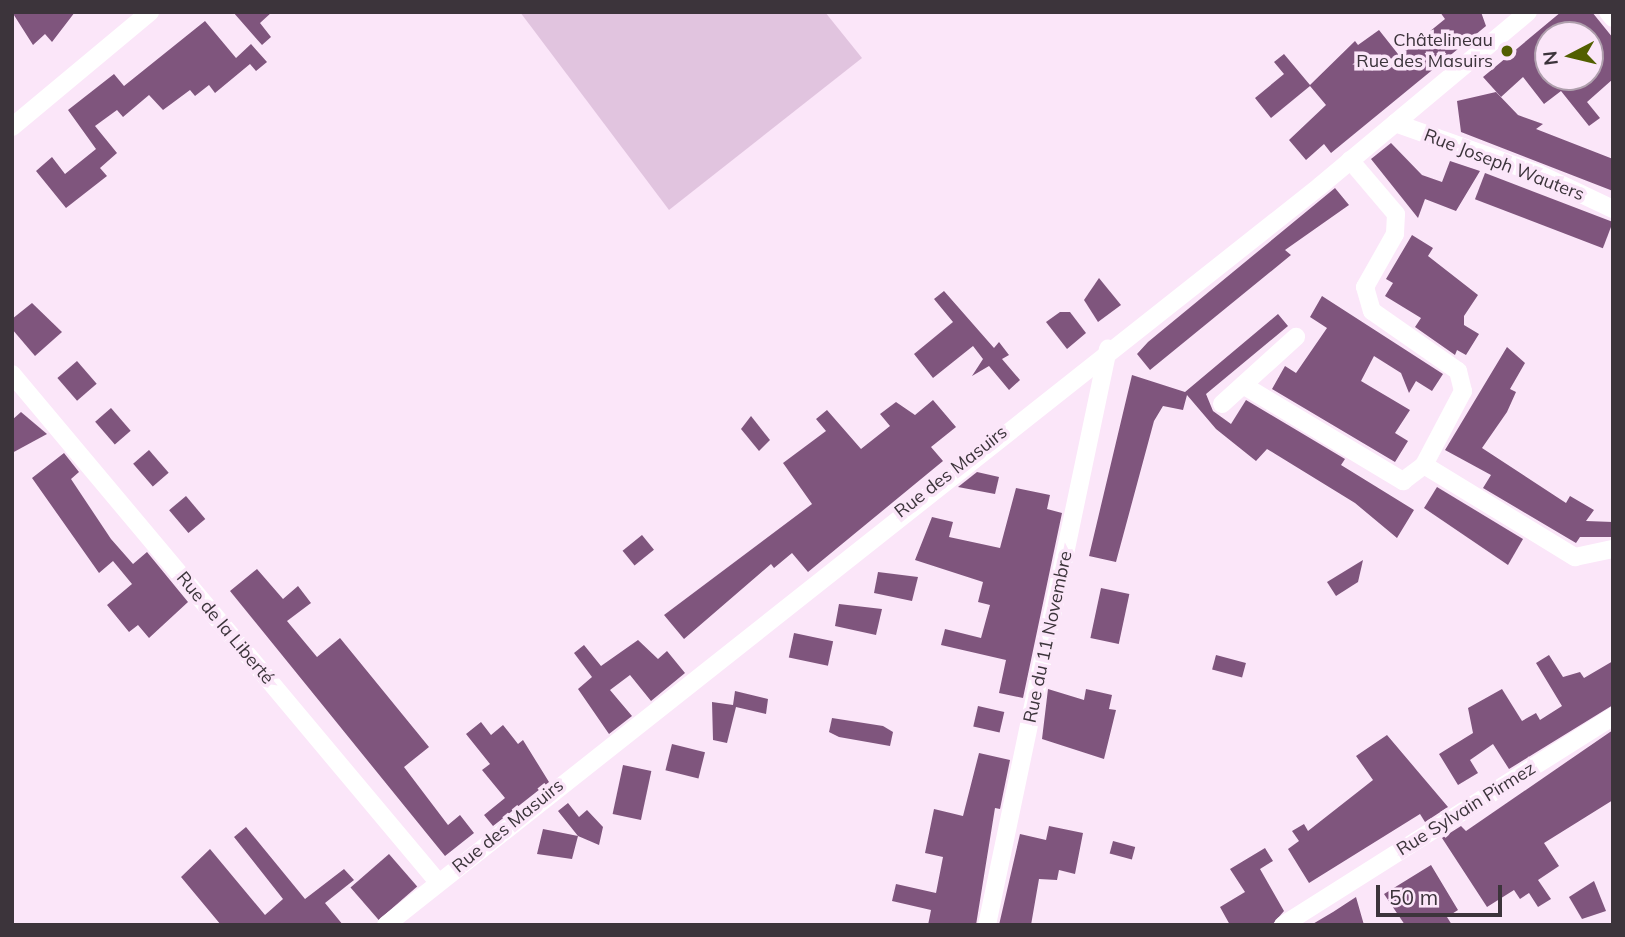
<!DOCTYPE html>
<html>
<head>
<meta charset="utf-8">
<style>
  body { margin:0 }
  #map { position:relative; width:1625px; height:937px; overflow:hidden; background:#fbe6f9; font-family:Mulish,sans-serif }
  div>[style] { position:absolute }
  .green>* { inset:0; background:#e1c4df }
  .building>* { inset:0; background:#7f557d; transform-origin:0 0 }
  .minor>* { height:18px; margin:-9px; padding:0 9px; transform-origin:9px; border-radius:9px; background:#fff }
  .dots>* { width:19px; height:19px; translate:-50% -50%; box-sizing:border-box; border:4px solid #fbe6f9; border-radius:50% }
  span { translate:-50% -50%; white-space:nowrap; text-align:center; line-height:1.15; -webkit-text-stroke:7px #fbe6f9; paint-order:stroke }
  .poi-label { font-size:18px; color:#3c343b }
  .right { translate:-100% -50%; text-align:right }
  .street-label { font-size:18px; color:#3c343b }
  .frame { position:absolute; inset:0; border:14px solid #3c343b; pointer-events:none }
  .north { position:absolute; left:1534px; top:21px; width:70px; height:70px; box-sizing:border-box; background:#fbe6f9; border:2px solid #af9fad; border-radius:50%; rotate:263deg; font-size:19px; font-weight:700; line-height:28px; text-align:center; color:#3c343b }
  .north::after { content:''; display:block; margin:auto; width:24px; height:32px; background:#525f00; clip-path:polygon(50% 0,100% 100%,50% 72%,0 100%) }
  .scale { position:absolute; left:1376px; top:885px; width:126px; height:32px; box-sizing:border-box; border:4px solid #3c343b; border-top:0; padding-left:9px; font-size:21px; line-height:24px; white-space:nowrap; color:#3c343b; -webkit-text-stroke:5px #fbe6f9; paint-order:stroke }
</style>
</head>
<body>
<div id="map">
  <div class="green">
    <i style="clip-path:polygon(520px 12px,825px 12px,862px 58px,669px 210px)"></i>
  </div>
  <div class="building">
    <i style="clip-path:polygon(12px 12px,75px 12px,52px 42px,45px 34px,33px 45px)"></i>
    <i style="clip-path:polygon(233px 12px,272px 12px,260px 23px,271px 37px,262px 45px)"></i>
    <i style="clip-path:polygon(1440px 12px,1481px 12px,1486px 26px,1331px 153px,1324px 144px,1306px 160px,1289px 140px,1326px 105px,1310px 86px,1271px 118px,1255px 98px,1284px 74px,1274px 62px,1284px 54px,1310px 85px,1355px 41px,1358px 45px,1379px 30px,1398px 54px,1407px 50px,1445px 19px)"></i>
    <i style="clip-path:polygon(evenodd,1561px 12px,1592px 12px,1613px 38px,1613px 79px,1587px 102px,1600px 118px,1589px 126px,1561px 91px,1544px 104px,1523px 77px,1501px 97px,1483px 77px,1561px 12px,1548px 35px,1590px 35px,1590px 77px,1548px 77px,1548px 35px)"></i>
    <i style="clip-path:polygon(205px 21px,236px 58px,251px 44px,267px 62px,256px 71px,250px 64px,215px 93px,209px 85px,195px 96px,190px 90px,163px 110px,149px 95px,123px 117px,117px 110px,95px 126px,117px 153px,100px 168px,107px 176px,66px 208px,36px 171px,52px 157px,65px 174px,96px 149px,68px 110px,114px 74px,124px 86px)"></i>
    <i style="clip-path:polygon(1496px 92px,1518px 115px,1543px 124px,1536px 129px,1613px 159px,1613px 191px,1461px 132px,1457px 101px)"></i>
    <i style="clip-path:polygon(1391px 143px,1422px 175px,1442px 182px,1450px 161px,1480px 171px,1456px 211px,1425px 199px,1418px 218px,1371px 159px)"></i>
    <i style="left:1485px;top:173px;width:137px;height:28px;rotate:21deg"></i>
    <i style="clip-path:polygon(1335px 188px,1349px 205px,1285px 250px,1291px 255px,1150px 370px,1137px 354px,1148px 342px)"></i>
    <i style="clip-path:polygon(1412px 235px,1433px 248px,1428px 256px,1478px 295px,1464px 316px,1464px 325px,1479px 334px,1466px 355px,1457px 350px,1455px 355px,1415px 327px,1421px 318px,1385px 296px,1393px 283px,1386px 279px)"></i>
    <i style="clip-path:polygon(1099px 278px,1121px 305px,1098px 322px,1084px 300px)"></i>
    <i style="clip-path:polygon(944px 291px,994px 348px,999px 342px,1009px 355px,1002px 359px,1020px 380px,1009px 390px,989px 366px,972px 376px,983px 359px,973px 346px,933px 378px,914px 354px,953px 322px,934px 299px)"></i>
    <i style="clip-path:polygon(1322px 296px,1443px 374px,1432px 391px,1416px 381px,1409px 393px,1401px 373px,1374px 356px,1361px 381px,1410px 410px,1395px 433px,1408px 441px,1395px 462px,1272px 389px,1285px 366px,1296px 373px,1327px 328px,1310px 317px)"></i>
    <i style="clip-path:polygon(32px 303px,62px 332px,35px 356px,12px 329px,12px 319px)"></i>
    <i style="clip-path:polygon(1060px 312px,1070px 312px,1086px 333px,1067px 349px,1046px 322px)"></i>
    <i style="clip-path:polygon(1278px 314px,1288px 326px,1206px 394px,1213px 411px,1231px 424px,1246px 400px,1345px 459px,1341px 465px,1414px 510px,1397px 538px,1355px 503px,1267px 449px,1256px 461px,1216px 429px,1187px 395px,1183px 410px,1163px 406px,1154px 421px,1116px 562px,1089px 556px,1132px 375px,1185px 392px)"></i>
    <i style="clip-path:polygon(1507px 347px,1525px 363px,1510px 389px,1516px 392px,1507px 412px,1482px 448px,1566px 503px,1570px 496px,1594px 510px,1586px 521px,1613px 522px,1613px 537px,1580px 537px,1576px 543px,1483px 488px,1491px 475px,1445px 450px)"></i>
    <i style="left:77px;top:361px;width:30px;height:26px;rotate:49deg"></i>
    <i style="clip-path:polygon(933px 400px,956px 427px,931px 447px,943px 461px,808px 572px,792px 553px,774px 568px,771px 564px,684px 639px,664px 615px,812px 504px,783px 463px,826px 431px,816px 419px,827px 410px,861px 449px,890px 426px,880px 414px,896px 402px,915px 415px)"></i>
    <i style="left:111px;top:408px;width:30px;height:21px;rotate:49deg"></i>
    <i style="clip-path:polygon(21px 412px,47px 434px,12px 453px,12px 420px)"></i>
    <i style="clip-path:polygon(751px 416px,770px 440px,759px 451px,741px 429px)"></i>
    <i style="left:149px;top:450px;width:30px;height:21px;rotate:49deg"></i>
    <i style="clip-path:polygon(64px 453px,79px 472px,71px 479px,111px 539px,133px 564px,147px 552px,188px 602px,149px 638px,138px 625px,129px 632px,107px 605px,132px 584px,113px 561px,99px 573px,32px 478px)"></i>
    <i style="clip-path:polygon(977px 472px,999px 477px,995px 494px,958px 487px)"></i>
    <i style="clip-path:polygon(1437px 487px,1523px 539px,1508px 565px,1424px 508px)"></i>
    <i style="clip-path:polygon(1016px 488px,1050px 495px,1047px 509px,1062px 513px,1023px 698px,999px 693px,1006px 660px,941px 645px,945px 629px,981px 638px,990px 605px,978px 602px,983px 582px,915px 560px,932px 517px,953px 522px,949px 537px,1000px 548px)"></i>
    <i style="left:186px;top:496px;width:30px;height:22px;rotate:50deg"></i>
    <i style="left:642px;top:535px;width:19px;height:25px;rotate:51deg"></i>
    <i style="clip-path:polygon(1363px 560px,1358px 582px,1336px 596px,1327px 582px)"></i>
    <i style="clip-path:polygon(257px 569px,283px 599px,298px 586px,311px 603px,287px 621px,317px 657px,340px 638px,429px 747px,404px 767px,448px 825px,460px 815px,474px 833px,445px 856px,230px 591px)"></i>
    <i style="clip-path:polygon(878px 572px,918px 577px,912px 601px,874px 593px)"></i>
    <i style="left:1101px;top:588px;width:29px;height:51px;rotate:12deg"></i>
    <i style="clip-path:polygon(839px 604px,882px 609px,876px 635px,835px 626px)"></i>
    <i style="left:794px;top:633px;width:40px;height:25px;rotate:12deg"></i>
    <i style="clip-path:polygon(638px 640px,658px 659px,667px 651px,685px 673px,651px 701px,630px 675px,610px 690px,632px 716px,609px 734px,578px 689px,592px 677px,574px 653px,584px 645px,601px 666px)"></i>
    <i style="left:1216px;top:655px;width:31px;height:15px;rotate:15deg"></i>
    <i style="clip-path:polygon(1549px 655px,1563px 677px,1580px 672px,1584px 678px,1613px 661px,1613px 705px,1509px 769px,1493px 744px,1470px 760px,1478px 773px,1458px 785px,1439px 754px,1473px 733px,1468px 708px,1502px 689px,1522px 721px,1536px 713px,1540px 720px,1562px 706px,1536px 663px)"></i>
    <i style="clip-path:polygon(1048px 689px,1084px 700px,1086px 689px,1112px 695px,1109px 709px,1116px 710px,1104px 759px,1042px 739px)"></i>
    <i style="clip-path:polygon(735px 691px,768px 699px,766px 714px,736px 707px,727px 743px,713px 740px,712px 702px,733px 705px)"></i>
    <i style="left:978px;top:706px;width:27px;height:21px;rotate:13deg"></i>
    <i style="clip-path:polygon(832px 718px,883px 726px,893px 732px,890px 746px,839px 737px,829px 732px)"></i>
    <i style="clip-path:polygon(481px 722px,491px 735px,503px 725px,518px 744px,523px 740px,549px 782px,493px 826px,484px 815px,505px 798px,482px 770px,490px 764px,466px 734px)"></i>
    <i style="clip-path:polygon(1613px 730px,1613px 800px,1544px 843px,1559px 866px,1538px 880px,1551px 899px,1538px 907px,1529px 893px,1520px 899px,1514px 890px,1487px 907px,1442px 838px,1461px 826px,1466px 831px)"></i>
    <i style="clip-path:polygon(1387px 735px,1448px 807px,1425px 822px,1420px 814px,1309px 883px,1288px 849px,1299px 841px,1292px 831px,1304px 824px,1308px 831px,1373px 780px,1356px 756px)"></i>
    <i style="left:672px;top:744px;width:34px;height:27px;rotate:14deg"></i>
    <i style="clip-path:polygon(979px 753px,1010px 760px,1000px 809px,995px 808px,976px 925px,928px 925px,931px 910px,892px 901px,896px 884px,936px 893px,943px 857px,925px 853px,934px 809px,963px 816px)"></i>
    <i style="left:623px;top:765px;width:29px;height:50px;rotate:12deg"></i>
    <i style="clip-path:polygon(568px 803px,579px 817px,587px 810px,603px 827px,599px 845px,578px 836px,572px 859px,537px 854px,543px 829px,578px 836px,558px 811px)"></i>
    <i style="clip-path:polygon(1049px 826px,1083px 833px,1075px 874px,1059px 870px,1057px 880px,1039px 879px,1031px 925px,999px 925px,1020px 834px,1046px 840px)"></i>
    <i style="clip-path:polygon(246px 827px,305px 899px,344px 869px,354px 880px,325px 903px,343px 925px,221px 925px,181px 877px,210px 849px,265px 915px,283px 899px,234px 837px)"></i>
    <i style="left:1113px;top:841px;width:23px;height:13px;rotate:15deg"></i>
    <i style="clip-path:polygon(1265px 848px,1273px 861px,1260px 869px,1284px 911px,1272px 925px,1230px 925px,1220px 907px,1245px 892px,1230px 869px)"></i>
    <i style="left:389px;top:854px;width:43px;height:51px;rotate:49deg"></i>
    <i style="clip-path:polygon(1431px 865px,1458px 910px,1447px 917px,1452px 925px,1405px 925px,1384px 894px)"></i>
    <i style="clip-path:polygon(1594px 881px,1606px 911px,1582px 919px,1569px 897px)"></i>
    <i style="clip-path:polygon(1356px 897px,1364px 925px,1311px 925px,1333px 912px)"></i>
  </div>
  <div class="minor">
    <i style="left:1608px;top:12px;width:8px;rotate:50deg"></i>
    <i style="left:1395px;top:123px;width:153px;rotate:19.5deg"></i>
    <i style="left:1539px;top:174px;width:82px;rotate:25.3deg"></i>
    <i style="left:12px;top:127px;width:180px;rotate:-39.8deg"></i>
    <i style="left:1350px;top:160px;width:71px;rotate:49.6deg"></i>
    <i style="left:1396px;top:214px;width:20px;rotate:93deg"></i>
    <i style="left:1395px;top:234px;width:61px;rotate:119.5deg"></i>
    <i style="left:1365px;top:287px;width:25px;rotate:74deg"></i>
    <i style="left:1372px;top:311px;width:105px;rotate:34.9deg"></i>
    <i style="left:1458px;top:371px;width:21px;rotate:76deg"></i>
    <i style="left:1463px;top:391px;width:84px;rotate:117.8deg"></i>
    <i style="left:12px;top:374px;width:663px;rotate:50.02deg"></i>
    <i style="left:1243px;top:385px;width:187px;rotate:31deg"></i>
    <i style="left:1403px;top:481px;width:26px;rotate:-37deg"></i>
    <i style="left:1424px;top:465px;width:177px;rotate:31.4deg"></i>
    <i style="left:1575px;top:557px;width:39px;rotate:-12deg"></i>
    <i style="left:1222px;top:404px;width:100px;rotate:-42.2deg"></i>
    <i style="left:386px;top:925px;width:1191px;rotate:-38.35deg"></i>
    <i style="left:1320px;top:186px;width:271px;rotate:-39.9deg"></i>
    <i style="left:987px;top:925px;width:589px;rotate:-78.14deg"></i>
    <i style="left:1283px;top:925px;width:391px;rotate:-32.3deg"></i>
  </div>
  <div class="dots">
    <i style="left:1507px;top:51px;background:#525f00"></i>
  </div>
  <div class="poi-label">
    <span class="right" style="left:1493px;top:51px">Châtelineau<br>Rue des Masuirs</span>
  </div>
  <div class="street-label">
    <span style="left:1504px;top:165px;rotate:21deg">Rue Joseph Wauters</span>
    <span style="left:951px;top:472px;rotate:-38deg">Rue des Masuirs</span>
    <span style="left:225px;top:628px;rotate:50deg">Rue de la Liberté</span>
    <span style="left:1048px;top:637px;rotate:-78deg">Rue du 11 Novembre</span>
    <span style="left:1466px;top:809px;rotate:-32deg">Rue Sylvain Pirmez</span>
    <span style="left:508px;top:826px;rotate:-39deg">Rue des Masuirs</span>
  </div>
  <div class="frame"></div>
  <div class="north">N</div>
  <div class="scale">50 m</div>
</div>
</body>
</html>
